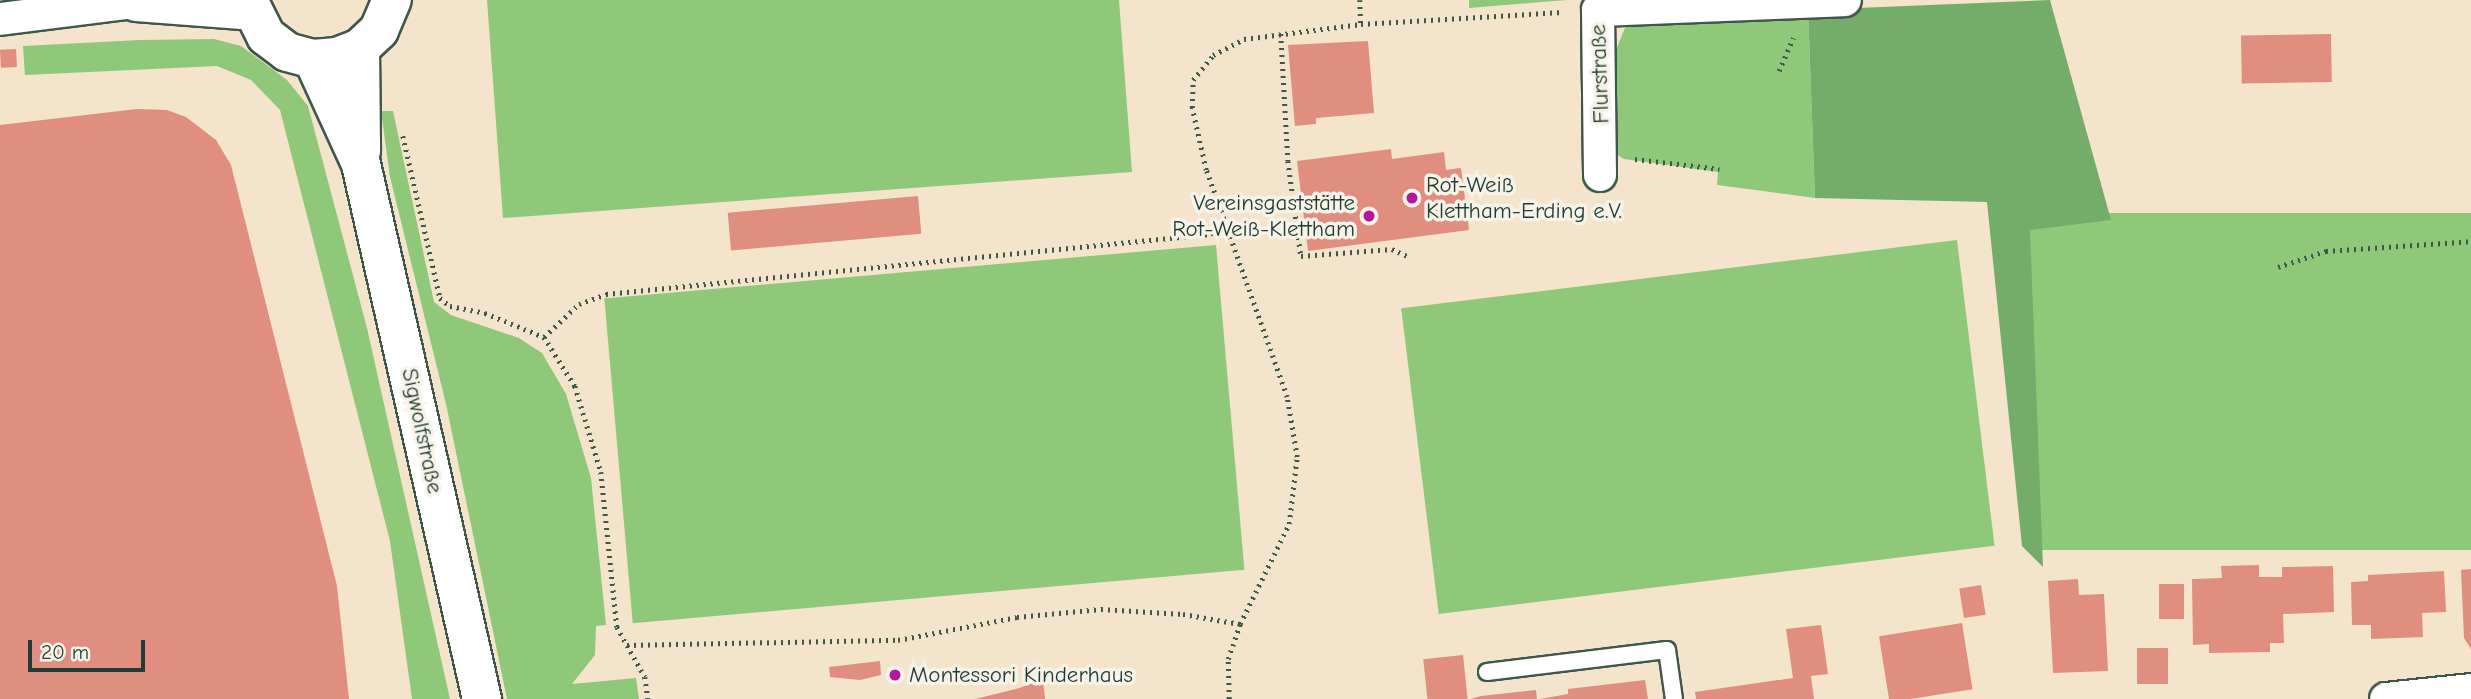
<!DOCTYPE html>
<html>
<head>
<meta charset="utf-8">
<style>
  body { margin:0 }
  #map { position:relative; width:2471px; height:699px; overflow:hidden; background:#f4e4cc; font-family:"Comic Neue",sans-serif }
  div>[style] { position:absolute }
  .green>* { inset:0; background:#90c87a; transform-origin:0 0 }
  .forest>* { inset:0; background:#74ac6a }
  .building>* { inset:0; background:#df8e7f; transform-origin:0 0 }
  .path>* { height:4.5px; margin-top:-2.25px; transform-origin:0; background:repeating-linear-gradient(90deg,#3f564b 0 2px,transparent 0 7px) }
  .roads { filter:drop-shadow(2px 0 #3f564b) drop-shadow(-2px 0 #3f564b) drop-shadow(0 2px #3f564b) drop-shadow(0 -2px #3f564b) }
  .service>* { height:16px; margin:-8px; padding:0 8px; transform-origin:8px; border-radius:8px; background:#fff }
  .minor>* { height:32px; margin:-16px; padding:0 16px; transform-origin:16px; border-radius:16px; background:#fff }
  .tertiary>* { height:38px; margin:-19px; padding:0 19px; transform-origin:19px; border-radius:19px; background:#fff }
  .dots>* { width:19px; height:19px; translate:-50% -50%; box-sizing:border-box; border:4px solid #f7f3e8; border-radius:50% }
  span { translate:-50% -50%; white-space:nowrap; text-align:center; line-height:1.15; -webkit-text-stroke:7px #f7f3e8; paint-order:stroke }
  .street-label { font-size:23px; color:#1f3d34 }
  .poi-label { font-size:23px; color:#1f3d34 }
  .left { translate:0 -50%; text-align:left }
  .right { translate:-100% -50%; text-align:right }
  .scale { position:absolute; left:28px; top:640px; width:117px; height:32px; box-sizing:border-box; border:4px solid #1f3d34; border-top:0; padding-left:9px; font-size:21px; line-height:24px; white-space:nowrap; color:#1f3d34; -webkit-text-stroke:5px #f7f3e8; paint-order:stroke }
</style>
</head>
<body>
<div id="map">
  <div class="green">
    <i style="clip-path:polygon(487px 0,1119px 0,1132px 172px,503px 218px)"></i>
    <i style="clip-path:polygon(1469px 0,1567px 0,1469px 8px)"></i>
    <i style="clip-path:polygon(1808px 10px,1815px 198px,1717px 185px,1718px 172px,1624px 159px,1616px 154px,1613px 57px,1625px 28px,1637px 20px)"></i>
    <i style="clip-path:polygon(140px 40px,214px 39px,241px 46px,287px 80px,308px 106px,367px 328px,450px 699px,412px 699px,390px 541px,280px 110px,251px 80px,217px 66px,25px 75px,23px 46px)"></i>
    <i style="clip-path:polygon(381px 111px,393px 111px,434px 302px,451px 315px,519px 338px,542px 353px,566px 394px,591px 478px,606px 625px,596px 626px,595px 655px,572px 684px,636px 678px,639px 699px,507px 699px,446px 404px,390px 177px)"></i>
    <i style="left:2471px;top:213px;width:337px;height:441px;rotate:90deg"></i>
    <i style="left:1957px;top:240px;width:308px;height:560px;rotate:83deg"></i>
    <i style="left:1216px;top:245px;width:326px;height:614px;rotate:85deg"></i>
  </div>
  <div class="forest">
    <i style="clip-path:polygon(2050px 0,2111px 220px,2030px 230px,2043px 567px,2022px 546px,1987px 202px,1815px 198px,1808px 10px)"></i>
  </div>
  <div class="building">
    <i style="left:2331px;top:34px;width:48px;height:90px;rotate:89deg"></i>
    <i style="clip-path:polygon(1368px 41px,1374px 113px,1316px 118px,1316px 124px,1295px 126px,1288px 45px)"></i>
    <i style="left:16px;top:49px;width:18px;height:16px;rotate:87deg"></i>
    <i style="clip-path:polygon(137px 109px,167px 110px,186px 117px,216px 140px,231px 165px,337px 586px,349px 699px,0 699px,0 125px)"></i>
    <i style="clip-path:polygon(1391px 149px,1392px 159px,1444px 152px,1446px 170px,1461px 168px,1469px 230px,1308px 251px,1297px 161px)"></i>
    <i style="left:918px;top:196px;width:38px;height:191px;rotate:85deg"></i>
    <i style="clip-path:polygon(2259px 565px,2259px 577px,2282px 577px,2282px 567px,2333px 566px,2334px 612px,2283px 614px,2284px 643px,2270px 643px,2270px 652px,2209px 653px,2209px 644px,2193px 645px,2192px 579px,2222px 578px,2221px 566px)"></i>
    <i style="clip-path:polygon(2471px 569px,2471px 649px,2464px 638px,2461px 570px)"></i>
    <i style="clip-path:polygon(2444px 571px,2446px 612px,2422px 613px,2423px 637px,2371px 639px,2371px 625px,2352px 625px,2351px 582px,2368px 581px,2368px 575px)"></i>
    <i style="clip-path:polygon(2078px 579px,2079px 595px,2104px 594px,2108px 671px,2053px 673px,2048px 581px)"></i>
    <i style="left:2159px;top:584px;width:25px;height:35px"></i>
    <i style="left:1981px;top:585px;width:30px;height:22px;rotate:81deg"></i>
    <i style="left:1962px;top:623px;width:67px;height:84px;rotate:81deg"></i>
    <i style="clip-path:polygon(1821px 625px,1828px 674px,1811px 676px,1814px 699px,1696px 699px,1695px 692px,1793px 678px,1786px 629px)"></i>
    <i style="left:2137px;top:648px;width:31px;height:36px"></i>
    <i style="left:1463px;top:655px;width:44px;height:40px;rotate:84deg"></i>
    <i style="clip-path:polygon(880px 661px,881px 675px,860px 680px,830px 677px,829px 667px)"></i>
    <i style="clip-path:polygon(1043px 680px,1045px 699px,975px 699px,1016px 689px)"></i>
    <i style="clip-path:polygon(1645px 680px,1648px 699px,1540px 699px,1568px 694px,1568px 689px)"></i>
    <i style="clip-path:polygon(1536px 690px,1537px 699px,1470px 699px,1481px 696px)"></i>
  </div>
  <div class="path">
    <i style="left:1360px;top:0;width:24px;rotate:88deg"></i>
    <i style="left:1281px;top:34px;width:127px;rotate:86.8deg"></i>
    <i style="left:1288px;top:161px;width:96px;rotate:82.2deg"></i>
    <i style="left:1301px;top:256px;width:91px;rotate:-4.4deg"></i>
    <i style="left:1392px;top:249px;width:19px;rotate:25deg"></i>
    <i style="left:1779px;top:71px;width:36px;rotate:-67deg"></i>
    <i style="left:403px;top:136px;width:166px;rotate:77.1deg"></i>
    <i style="left:440px;top:298px;width:13px;rotate:39deg"></i>
    <i style="left:450px;top:306px;width:36px;rotate:11deg"></i>
    <i style="left:485px;top:313px;width:64px;rotate:22.1deg"></i>
    <i style="left:544px;top:337px;width:58px;rotate:57.7deg"></i>
    <i style="left:575px;top:386px;width:90px;rotate:73.2deg"></i>
    <i style="left:601px;top:472px;width:156px;rotate:84.1deg"></i>
    <i style="left:617px;top:627px;width:57px;rotate:60.8deg"></i>
    <i style="left:645px;top:677px;width:22px;rotate:82deg"></i>
    <i style="left:1635px;top:159px;width:85px;rotate:6.8deg"></i>
    <i style="left:2278px;top:267px;width:51px;rotate:-18.4deg"></i>
    <i style="left:2326px;top:251px;width:145px;rotate:-3.9deg"></i>
    <i style="left:544px;top:337px;width:48px;rotate:-43.3deg"></i>
    <i style="left:579px;top:304px;width:29px;rotate:-20deg"></i>
    <i style="left:606px;top:294px;width:607px;rotate:-5.67deg"></i>
    <i style="left:1210px;top:234px;width:19px;rotate:-32deg"></i>
    <i style="left:627px;top:645px;width:271px;rotate:-1.1deg"></i>
    <i style="left:898px;top:640px;width:121px;rotate:-10.9deg"></i>
    <i style="left:1017px;top:617px;width:84px;rotate:-5.4deg"></i>
    <i style="left:1101px;top:609px;width:82px;rotate:3.5deg"></i>
    <i style="left:1183px;top:614px;width:58px;rotate:10deg"></i>
    <i style="left:1229px;top:699px;width:40px;rotate:-91.4deg"></i>
    <i style="left:1228px;top:659px;width:37px;rotate:-71deg"></i>
    <i style="left:1240px;top:624px;width:111px;rotate:-63.9deg"></i>
    <i style="left:1289px;top:524px;width:67px;rotate:-83.2deg"></i>
    <i style="left:1297px;top:457px;width:61px;rotate:-99.5deg"></i>
    <i style="left:1287px;top:397px;width:241px;rotate:-109.6deg"></i>
    <i style="left:1206px;top:170px;width:64px;rotate:-102.7deg"></i>
    <i style="left:1192px;top:108px;width:28px;rotate:-88deg"></i>
    <i style="left:1193px;top:80px;width:32px;rotate:-51deg"></i>
    <i style="left:1213px;top:55px;width:35px;rotate:-27deg"></i>
    <i style="left:1244px;top:39px;width:118px;rotate:-7.3deg"></i>
    <i style="left:1361px;top:24px;width:201px;rotate:-3.4deg"></i>
  </div>
  <div class="roads">
    <div class="service">
      <i style="left:1487px;top:672px;width:181px;rotate:-7deg"></i>
      <i style="left:1667px;top:650px;width:49px;rotate:81.9deg"></i>
    </div>
    <div class="minor">
      <i style="left:136px;top:5px;width:116px;rotate:4.4deg"></i>
      <i style="left:0;top:19px;width:152px;rotate:-7.2deg"></i>
      <i style="left:1600px;top:175px;width:165px;rotate:-90.7deg"></i>
      <i style="left:1598px;top:10px;width:247px;rotate:-2.3deg"></i>
      <i style="left:2386px;top:699px;width:85px;rotate:-6deg"></i>
    </div>
    <div class="tertiary">
      <i style="left:248px;top:0;width:40px;rotate:63.4deg"></i>
      <i style="left:266px;top:36px;width:26px;rotate:37deg"></i>
      <i style="left:287px;top:52px;width:27px;rotate:15deg"></i>
      <i style="left:313px;top:59px;width:24px;rotate:-5deg"></i>
      <i style="left:337px;top:57px;width:25px;rotate:-21deg"></i>
      <i style="left:360px;top:48px;width:26px;rotate:-43deg"></i>
      <i style="left:379px;top:30px;width:33px;rotate:-67deg"></i>
      <i style="left:360px;top:48px;width:103px;rotate:89.4deg"></i>
      <i style="left:313px;top:59px;width:115px;rotate:65.4deg"></i>
      <i style="left:361px;top:164px;width:549px;rotate:77.26deg"></i>
    </div>
  </div>
  <div class="dots">
    <i style="left:1412px;top:198px;background:#b5179e"></i>
    <i style="left:1369px;top:216px;background:#b5179e"></i>
    <i style="left:895px;top:675px;background:#b5179e"></i>
  </div>
  <div class="street-label">
    <span style="left:1600px;top:74px;rotate:-92deg">Flurstraße</span>
    <span style="left:422px;top:431px;rotate:78deg">Sigwolfstraße</span>
  </div>
  <div class="poi-label">
    <span class="left" style="left:1426px;top:198px">Rot-Weiß<br>Klettham-Erding e.V.</span>
    <span class="right" style="left:1355px;top:216px">Vereinsgaststätte<br>Rot-Weiß-Klettham</span>
    <span class="left" style="left:909px;top:675px">Montessori Kinderhaus</span>
  </div>
  <div class="scale">20 m</div>
</div>
</body>
</html>
